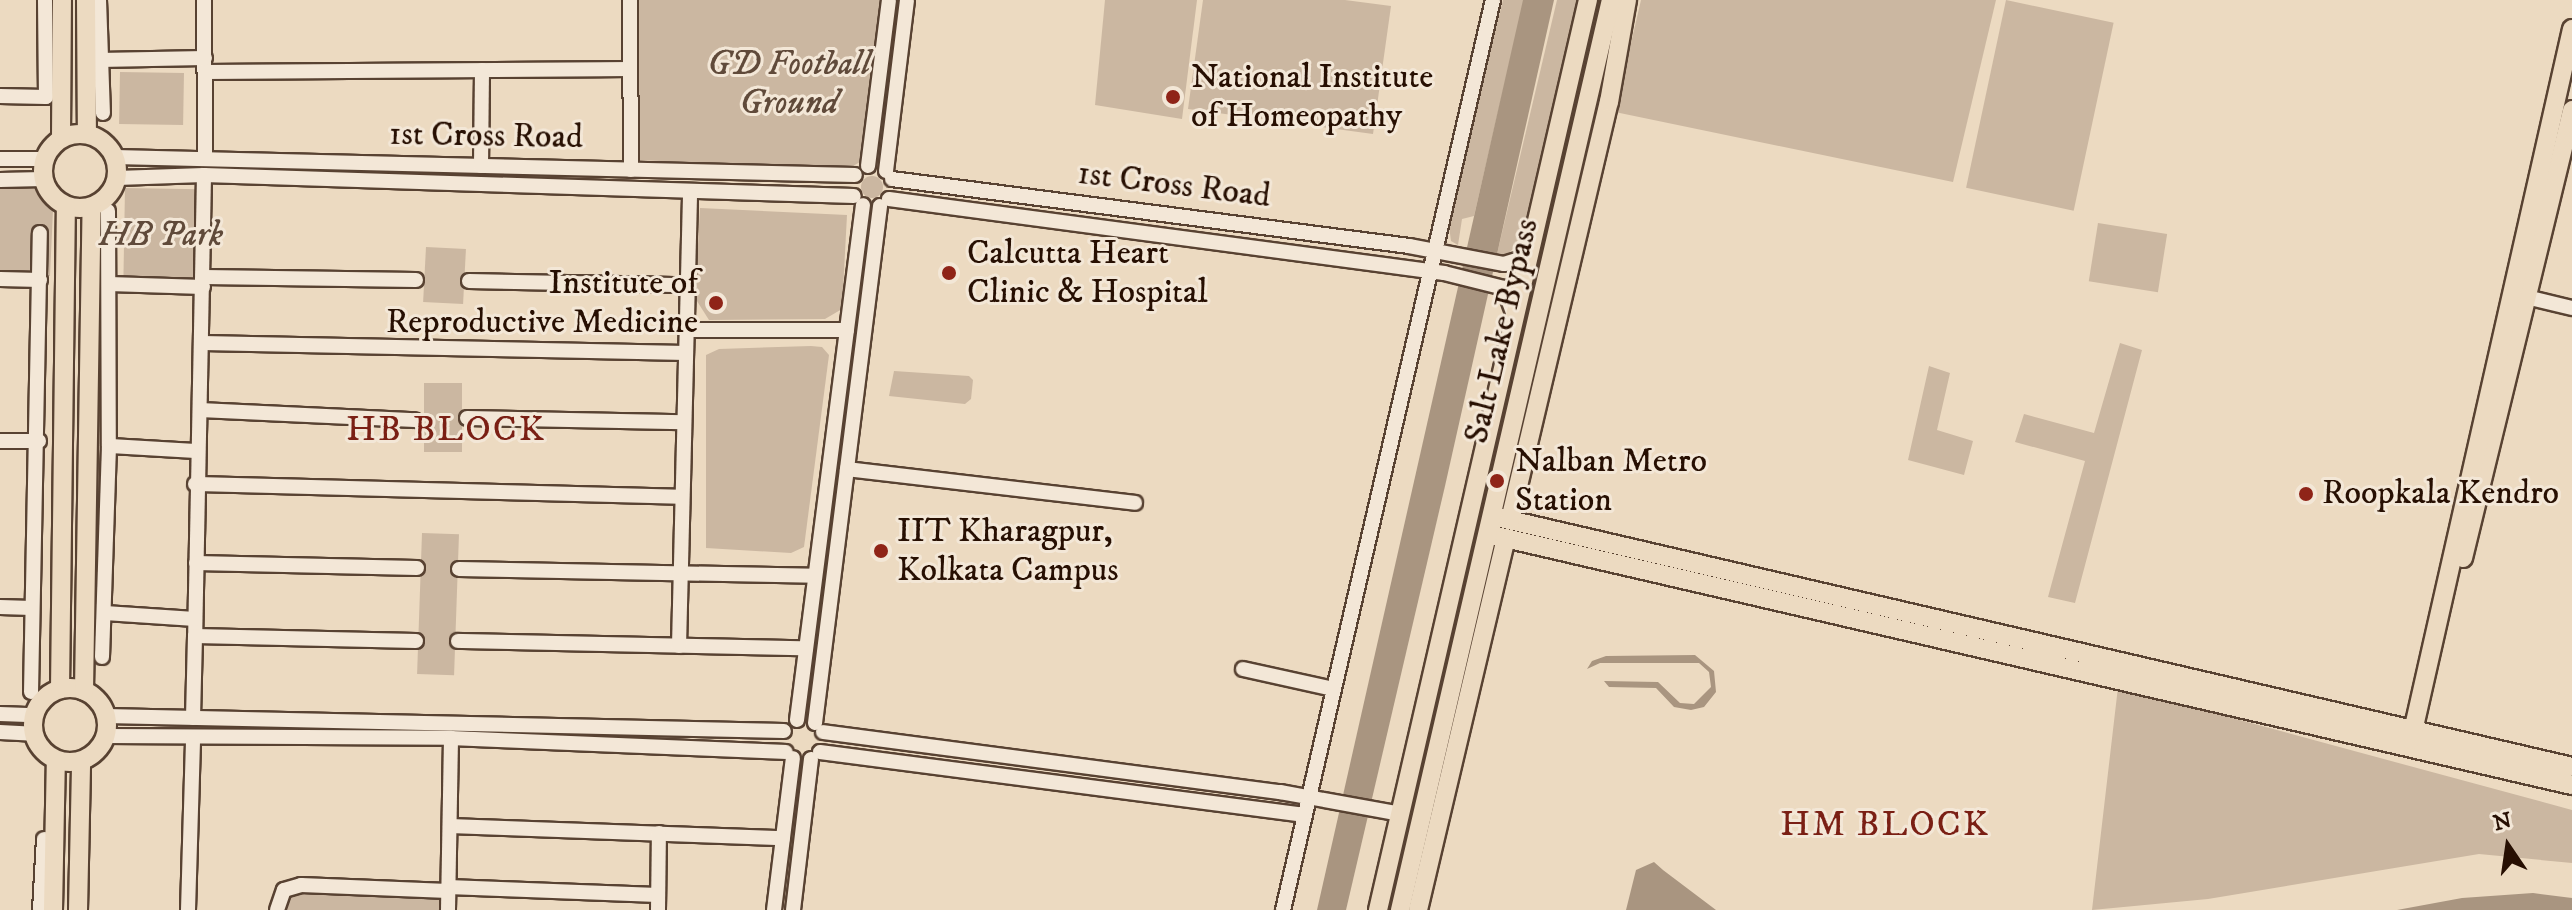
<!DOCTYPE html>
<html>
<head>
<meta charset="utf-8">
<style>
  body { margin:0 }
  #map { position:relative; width:2572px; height:910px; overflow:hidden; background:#ecdac1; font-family:"IM FELL DW Pica",serif }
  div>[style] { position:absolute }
  .green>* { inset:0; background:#cbb7a1; transform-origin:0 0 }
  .round { border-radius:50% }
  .water>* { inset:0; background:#a99580 }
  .roads { filter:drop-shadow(2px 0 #584232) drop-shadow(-2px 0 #584232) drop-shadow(0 2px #584232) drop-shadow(0 -2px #584232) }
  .minor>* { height:14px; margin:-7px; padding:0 7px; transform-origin:7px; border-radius:7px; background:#f3e7d7 }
  .major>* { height:18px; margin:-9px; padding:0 9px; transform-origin:9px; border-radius:9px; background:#ecdac1 }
  .major>.ring { margin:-9px; padding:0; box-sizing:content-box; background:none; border:18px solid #ecdac1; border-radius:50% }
  .dots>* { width:22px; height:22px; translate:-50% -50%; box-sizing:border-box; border:4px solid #f3e7d7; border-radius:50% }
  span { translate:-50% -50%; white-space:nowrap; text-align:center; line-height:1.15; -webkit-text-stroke:6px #f3e7d7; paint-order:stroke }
  .park-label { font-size:34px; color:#604a3a; font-style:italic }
  .poi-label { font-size:34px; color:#270f02 }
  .left { translate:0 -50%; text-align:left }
  .right { translate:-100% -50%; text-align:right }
  .street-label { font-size:34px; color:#270f02 }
  .neighbourhood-label { font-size:36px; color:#7a1f14; letter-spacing:2px }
  .north { position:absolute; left:2468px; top:806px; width:80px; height:80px; -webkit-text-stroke:6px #f3e7d7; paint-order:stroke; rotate:347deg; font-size:22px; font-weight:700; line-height:32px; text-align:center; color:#270f02 }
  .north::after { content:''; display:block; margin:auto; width:28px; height:36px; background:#270f02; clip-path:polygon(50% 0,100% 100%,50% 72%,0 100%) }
</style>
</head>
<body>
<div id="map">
  <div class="green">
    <i style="clip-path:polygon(638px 0,883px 0,865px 159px,848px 169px,636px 160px)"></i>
    <i style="clip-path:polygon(1105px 0,1197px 0,1182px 119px,1095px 105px)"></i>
    <i style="clip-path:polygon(1203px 0,1345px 0,1391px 6px,1373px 134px,1188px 109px)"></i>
    <i style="clip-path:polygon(1503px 0,1524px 0,1474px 216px,1462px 219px,1458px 245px,1451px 241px,1448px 219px)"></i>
    <i style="clip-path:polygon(1557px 0,1578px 0,1523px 240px,1502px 259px,1497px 254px)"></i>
    <i style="clip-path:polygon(1641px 0,1996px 0,1953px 182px,1615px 112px)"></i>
    <i style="left:2006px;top:0;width:110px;height:192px;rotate:12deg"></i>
    <i style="left:120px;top:72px;width:64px;height:52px;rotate:1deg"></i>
    <i class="round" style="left:861px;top:176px;width:22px;height:22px"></i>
    <i style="clip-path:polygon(37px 184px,53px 210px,50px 276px,0 275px,0 185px)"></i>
    <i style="left:125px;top:188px;width:75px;height:94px;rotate:1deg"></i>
    <i style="clip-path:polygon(700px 208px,847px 215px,842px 309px,825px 319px,709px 320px,695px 298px)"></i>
    <i style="left:2098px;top:223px;width:70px;height:59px;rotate:9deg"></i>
    <i style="left:426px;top:247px;width:40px;height:55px;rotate:3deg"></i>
    <i style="clip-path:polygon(2120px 343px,2142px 350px,2075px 603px,2048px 597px,2085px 461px,2015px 442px,2024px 414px,2094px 433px)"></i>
    <i style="clip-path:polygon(811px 346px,822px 347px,829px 355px,804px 547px,791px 553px,706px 548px,706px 355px,719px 349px)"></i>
    <i style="clip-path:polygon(1929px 366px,1950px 373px,1937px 430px,1973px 441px,1964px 475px,1908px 460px)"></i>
    <i style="clip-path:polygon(894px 371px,969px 376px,973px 380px,971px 399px,965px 404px,889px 396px)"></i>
    <i style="left:424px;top:383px;width:38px;height:69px"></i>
    <i style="left:422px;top:533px;width:37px;height:141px;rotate:2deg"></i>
    <i style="clip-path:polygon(2118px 687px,2572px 810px,2572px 863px,2479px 854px,2208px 899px,2092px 910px)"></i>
    <i style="clip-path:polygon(302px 889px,446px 892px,445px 910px,282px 910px,287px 894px)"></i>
  </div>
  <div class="water">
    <i style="clip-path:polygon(1523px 0,1554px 0,1445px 486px,1346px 910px,1317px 910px)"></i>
    <i style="clip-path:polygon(1695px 655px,1714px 671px,1716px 692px,1704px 707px,1691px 710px,1674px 707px,1656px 688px,1609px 687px,1604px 681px,1658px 682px,1680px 703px,1694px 704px,1711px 687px,1709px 672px,1699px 663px,1600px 663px,1587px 669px,1592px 661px,1606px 656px)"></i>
    <i style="clip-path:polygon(1654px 862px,1663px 870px,1716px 910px,1626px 910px,1636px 870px)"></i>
    <i style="clip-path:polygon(2533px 893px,2572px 898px,2572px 910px,2397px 910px,2462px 898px)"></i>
  </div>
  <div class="roads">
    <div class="minor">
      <i style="left:99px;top:0;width:113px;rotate:88deg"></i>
      <i style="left:204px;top:0;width:159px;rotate:89.6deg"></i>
      <i style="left:630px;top:0;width:170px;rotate:89.7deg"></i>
      <i style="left:99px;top:60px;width:106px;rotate:-1.1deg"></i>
      <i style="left:205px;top:72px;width:425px;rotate:-0.4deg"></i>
      <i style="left:0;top:96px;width:46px;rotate:1.2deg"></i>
      <i style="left:46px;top:97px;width:97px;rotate:-90.6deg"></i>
      <i style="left:115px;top:157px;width:740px;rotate:1.39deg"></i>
      <i style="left:0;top:159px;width:44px"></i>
      <i style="left:481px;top:166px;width:96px;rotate:-89.4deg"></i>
      <i style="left:868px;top:166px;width:167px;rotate:-82.8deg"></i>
      <i style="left:886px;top:171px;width:172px;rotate:-83deg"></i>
      <i style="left:204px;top:175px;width:461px;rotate:91.1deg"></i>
      <i style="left:195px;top:636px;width:221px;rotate:1.3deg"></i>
      <i style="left:117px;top:178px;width:87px;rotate:-2deg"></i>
      <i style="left:204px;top:175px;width:650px;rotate:1.85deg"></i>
      <i style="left:892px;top:179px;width:521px;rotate:7.38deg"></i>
      <i style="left:1409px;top:246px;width:97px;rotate:10.7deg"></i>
      <i style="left:1504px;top:264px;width:20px;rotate:-18deg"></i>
      <i style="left:1523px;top:258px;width:13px;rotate:-58deg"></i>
      <i style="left:0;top:180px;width:43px;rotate:-1.3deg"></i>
      <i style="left:889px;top:199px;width:560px;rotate:7.59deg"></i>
      <i style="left:1444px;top:273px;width:62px;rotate:14deg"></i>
      <i style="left:1504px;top:288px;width:29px;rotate:70deg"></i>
      <i style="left:108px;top:211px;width:235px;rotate:89.8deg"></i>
      <i style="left:204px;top:277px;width:212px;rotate:0.8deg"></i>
      <i style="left:0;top:279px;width:40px;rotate:1.4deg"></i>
      <i style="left:469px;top:281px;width:218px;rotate:1.1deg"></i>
      <i style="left:109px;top:284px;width:94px;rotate:1.8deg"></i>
      <i style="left:2518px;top:295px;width:56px;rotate:13.5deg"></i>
      <i style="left:686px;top:330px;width:161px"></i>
      <i style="left:203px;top:343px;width:483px;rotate:1.2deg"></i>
      <i style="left:200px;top:410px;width:215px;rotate:2.7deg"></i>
      <i style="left:467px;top:418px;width:217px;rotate:1.1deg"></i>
      <i style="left:0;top:441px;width:39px"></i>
      <i style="left:847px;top:469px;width:290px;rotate:6.7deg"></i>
      <i style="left:195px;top:484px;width:487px;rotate:1.5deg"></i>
      <i style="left:196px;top:563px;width:221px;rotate:1.3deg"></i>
      <i style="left:459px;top:569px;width:356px;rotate:1.1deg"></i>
      <i style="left:0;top:607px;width:32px;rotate:2deg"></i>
      <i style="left:105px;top:613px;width:90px;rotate:3.8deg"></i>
      <i style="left:458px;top:641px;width:348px;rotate:1.2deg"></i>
      <i style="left:679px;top:646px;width:454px;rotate:-88.6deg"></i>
      <i style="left:102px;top:657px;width:211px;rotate:-88.1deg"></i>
      <i style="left:109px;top:446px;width:88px;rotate:3.3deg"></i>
      <i style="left:1243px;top:669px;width:92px;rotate:12.5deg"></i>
      <i style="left:31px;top:692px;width:459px;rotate:-88.9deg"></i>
      <i style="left:0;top:714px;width:34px;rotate:2deg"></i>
      <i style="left:106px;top:716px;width:678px;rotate:1.27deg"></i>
      <i style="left:193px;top:718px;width:82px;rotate:-88.6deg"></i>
      <i style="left:797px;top:720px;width:519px;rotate:-82.7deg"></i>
      <i style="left:815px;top:723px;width:521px;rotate:-82.83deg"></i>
      <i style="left:0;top:732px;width:33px;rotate:3deg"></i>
      <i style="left:823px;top:732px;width:461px;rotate:7.5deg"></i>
      <i style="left:1280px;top:792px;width:123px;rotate:10.3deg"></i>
      <i style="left:106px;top:736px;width:345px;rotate:0.3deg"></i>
      <i style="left:451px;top:738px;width:335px;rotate:2.4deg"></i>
      <i style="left:820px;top:752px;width:489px;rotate:7.4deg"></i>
      <i style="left:450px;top:826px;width:333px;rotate:2.1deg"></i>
      <i style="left:448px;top:887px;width:210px;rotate:2.2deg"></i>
      <i style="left:40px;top:910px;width:71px;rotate:-86.8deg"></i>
      <i style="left:188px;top:910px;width:172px;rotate:-88.3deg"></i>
      <i style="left:277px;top:910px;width:21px;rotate:-71deg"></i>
      <i style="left:284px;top:890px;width:18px;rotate:-16deg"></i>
      <i style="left:301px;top:885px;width:147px;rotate:2.3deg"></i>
      <i style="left:448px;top:910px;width:172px;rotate:-89deg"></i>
      <i style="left:658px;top:910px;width:77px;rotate:-89.3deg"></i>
      <i style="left:774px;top:910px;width:153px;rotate:-82.9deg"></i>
      <i style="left:793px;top:910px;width:152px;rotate:-83.2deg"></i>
      <i style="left:1283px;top:910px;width:934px;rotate:-77.01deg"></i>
    </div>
    <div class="major">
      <i style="left:86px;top:0;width:134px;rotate:89.6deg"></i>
      <i class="ring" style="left:43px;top:134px;width:56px;height:56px"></i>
      <i style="left:61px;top:137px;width:137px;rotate:-89.6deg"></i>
      <i style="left:1492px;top:516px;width:1109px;rotate:13.08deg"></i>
      <i style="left:1510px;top:520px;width:430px;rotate:-76.7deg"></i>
      <i style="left:1609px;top:102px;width:104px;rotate:-80deg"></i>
      <i style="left:1488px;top:534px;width:1113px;rotate:13.04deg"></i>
      <i style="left:2463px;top:558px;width:461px;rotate:-76.3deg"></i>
      <i class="ring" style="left:33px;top:688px;width:56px;height:56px"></i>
      <i style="left:60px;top:689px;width:483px;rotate:-89.3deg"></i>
      <i style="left:84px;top:691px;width:483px;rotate:-89.1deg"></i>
      <i style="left:2411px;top:740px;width:729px;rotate:-77.24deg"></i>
      <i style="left:53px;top:910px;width:150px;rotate:-88.9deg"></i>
      <i style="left:78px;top:910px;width:149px;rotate:-88.8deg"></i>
      <i style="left:1378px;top:910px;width:934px;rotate:-77.01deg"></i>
      <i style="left:1400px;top:910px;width:934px;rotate:-76.95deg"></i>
      <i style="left:1418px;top:910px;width:382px;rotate:-76.7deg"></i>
    </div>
  </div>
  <div class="dots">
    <i style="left:1173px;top:97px;background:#8f2418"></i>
    <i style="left:949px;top:273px;background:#8f2418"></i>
    <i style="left:716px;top:303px;background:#8f2418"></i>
    <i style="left:1497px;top:481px;background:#8f2418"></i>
    <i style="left:2306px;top:494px;background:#8f2418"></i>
    <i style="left:881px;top:551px;background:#8f2418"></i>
  </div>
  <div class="park-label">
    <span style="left:789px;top:84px">GD Football<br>Ground</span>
    <span style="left:161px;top:236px">HB Park</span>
  </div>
  <div class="poi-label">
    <span class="left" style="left:1191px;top:97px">National Institute<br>of Homeopathy</span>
    <span class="left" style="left:967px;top:273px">Calcutta Heart<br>Clinic &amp; Hospital</span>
    <span class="right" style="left:698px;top:303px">Institute of<br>Reproductive Medicine</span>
    <span class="left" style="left:1515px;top:481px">Nalban Metro<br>Station</span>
    <span class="left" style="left:2322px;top:494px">Roopkala Kendro</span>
    <span class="left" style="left:897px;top:551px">IIT Kharagpur,<br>Kolkata Campus</span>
  </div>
  <div class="street-label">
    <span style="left:486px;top:136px;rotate:1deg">1st Cross Road</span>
    <span style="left:1174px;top:185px;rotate:7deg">1st Cross Road</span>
    <span style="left:1502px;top:331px;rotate:-77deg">Salt Lake Bypass</span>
  </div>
  <div class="neighbourhood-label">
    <span style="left:446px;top:430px">HB BLOCK</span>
    <span style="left:1885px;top:825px">HM BLOCK</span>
  </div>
  <div class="north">N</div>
</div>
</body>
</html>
